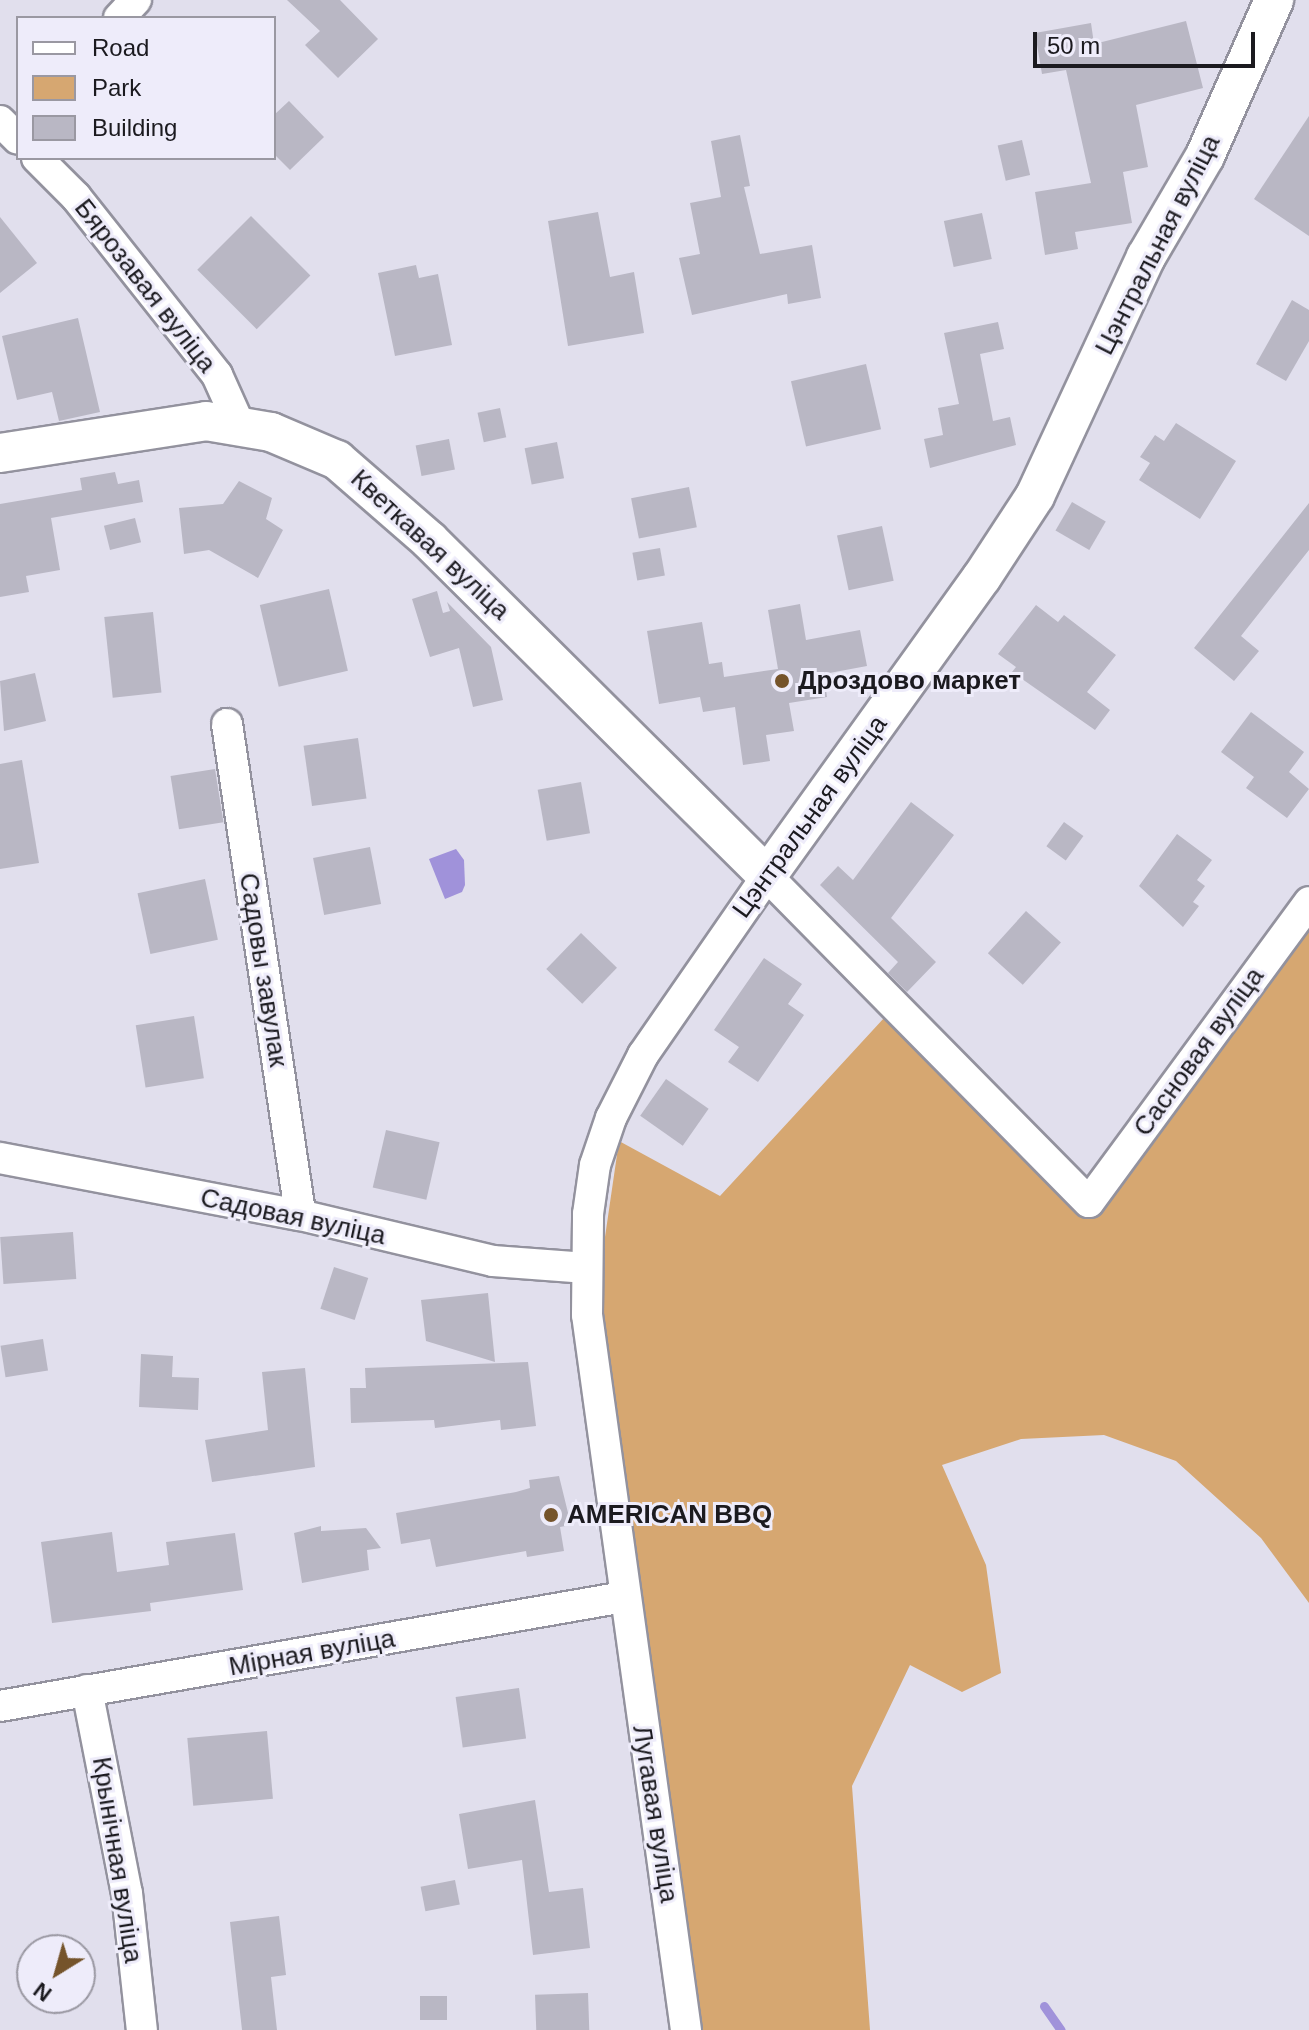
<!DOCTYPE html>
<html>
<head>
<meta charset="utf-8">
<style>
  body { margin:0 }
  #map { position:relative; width:1309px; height:2030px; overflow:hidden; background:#e1dfed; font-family:Helvetica,sans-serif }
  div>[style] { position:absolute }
  .green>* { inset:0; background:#d6a771 }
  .water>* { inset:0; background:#a092da }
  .stream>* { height:9px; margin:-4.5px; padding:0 4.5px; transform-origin:4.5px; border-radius:4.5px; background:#a092da }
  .building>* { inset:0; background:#b9b7c4; transform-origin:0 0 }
  .roads { filter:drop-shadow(2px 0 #93929e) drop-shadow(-2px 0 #93929e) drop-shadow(0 2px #93929e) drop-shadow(0 -2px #93929e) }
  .minor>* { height:30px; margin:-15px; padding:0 15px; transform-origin:15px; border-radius:15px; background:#fff }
  .tertiary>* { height:38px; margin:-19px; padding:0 19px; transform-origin:19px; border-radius:19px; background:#fff }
  .dots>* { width:22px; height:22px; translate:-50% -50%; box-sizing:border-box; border:4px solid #eeecfa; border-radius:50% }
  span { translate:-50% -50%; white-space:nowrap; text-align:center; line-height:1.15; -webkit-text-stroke:6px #eeecfa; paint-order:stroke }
  .street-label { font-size:26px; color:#1b1a1f }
  .poi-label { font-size:26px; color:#1b1a1f; font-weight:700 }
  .left { translate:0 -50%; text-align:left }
  .legend { position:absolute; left:16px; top:16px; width:260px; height:144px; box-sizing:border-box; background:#eeecfa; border:2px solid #9a98a2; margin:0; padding:10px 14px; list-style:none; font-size:24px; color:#1b1a1f }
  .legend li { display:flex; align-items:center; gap:16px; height:40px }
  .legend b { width:40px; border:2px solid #9a98a2 }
  .north { position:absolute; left:16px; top:1934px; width:80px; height:80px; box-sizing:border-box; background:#eeecfa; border:2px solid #9a98a2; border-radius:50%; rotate:217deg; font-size:22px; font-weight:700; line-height:32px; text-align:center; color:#1b1a1f }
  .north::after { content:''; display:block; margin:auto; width:28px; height:36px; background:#75542b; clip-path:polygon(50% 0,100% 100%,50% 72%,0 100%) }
  .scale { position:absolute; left:1033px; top:32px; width:222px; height:36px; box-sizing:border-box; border:4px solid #1b1a1f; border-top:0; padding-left:10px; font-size:24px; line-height:28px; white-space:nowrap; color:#1b1a1f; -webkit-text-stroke:6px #eeecfa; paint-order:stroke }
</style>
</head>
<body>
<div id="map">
  <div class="green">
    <i style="clip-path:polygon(1309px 910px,1309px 1603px,1261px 1538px,1176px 1461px,1104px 1435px,1021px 1439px,942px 1465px,986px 1565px,1001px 1673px,962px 1692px,910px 1665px,852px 1786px,870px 2030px,693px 2030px,598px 1285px,619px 1141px,720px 1196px,884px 1018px,1089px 1202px)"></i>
  </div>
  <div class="water">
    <i style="clip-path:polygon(456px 849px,464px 860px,465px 885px,462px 892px,445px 899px,429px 859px)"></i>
  </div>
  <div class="stream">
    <i style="left:1044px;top:2006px;width:29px;rotate:55deg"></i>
  </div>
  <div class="building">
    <i style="clip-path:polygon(287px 0,340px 0,378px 39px,338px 78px,305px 45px,320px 31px)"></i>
    <i style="clip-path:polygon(1186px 21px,1203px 88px,1136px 105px,1148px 167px,1123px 172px,1132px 223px,1075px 232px,1078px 249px,1045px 255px,1035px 192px,1091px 183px,1066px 70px,1042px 74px,1035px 33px,1091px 23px,1094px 44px)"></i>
    <i style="clip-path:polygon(289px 101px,324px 137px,290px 170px,274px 154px,274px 115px)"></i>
    <i style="clip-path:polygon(1309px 116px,1309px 236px,1254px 199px)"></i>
    <i style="clip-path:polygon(740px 135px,750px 186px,744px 187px,760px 254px,812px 245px,821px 298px,788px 304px,787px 294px,692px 315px,679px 258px,700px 254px,690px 203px,721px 197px,711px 141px)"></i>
    <i style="left:1022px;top:140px;width:36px;height:25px;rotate:77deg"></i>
    <i style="clip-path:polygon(598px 212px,610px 277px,634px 272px,644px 333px,568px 346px,548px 221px)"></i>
    <i style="left:982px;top:213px;width:47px;height:39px;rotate:78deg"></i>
    <i style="left:251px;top:216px;width:84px;height:76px;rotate:45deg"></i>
    <i style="clip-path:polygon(0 217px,37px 263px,0 293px)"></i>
    <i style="clip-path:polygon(416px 265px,419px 278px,438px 274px,452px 345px,395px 356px,378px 273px)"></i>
    <i style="clip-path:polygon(1292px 300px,1309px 310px,1309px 341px,1286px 381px,1256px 364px)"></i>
    <i style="clip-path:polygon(78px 318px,100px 412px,59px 421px,52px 392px,17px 400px,2px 336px)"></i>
    <i style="clip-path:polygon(998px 322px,1004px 349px,980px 354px,993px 421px,1010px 417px,1016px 445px,930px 468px,924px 439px,943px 435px,938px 408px,959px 404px,944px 333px)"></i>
    <i style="left:866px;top:364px;width:67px;height:77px;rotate:77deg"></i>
    <i style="left:500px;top:408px;width:30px;height:23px;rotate:78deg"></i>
    <i style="clip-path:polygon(1176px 423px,1236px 461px,1200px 519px,1139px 480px,1150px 463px,1140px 457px,1155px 435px,1164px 441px)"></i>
    <i style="left:449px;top:439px;width:31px;height:34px;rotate:79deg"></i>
    <i style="left:557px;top:442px;width:37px;height:33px;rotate:79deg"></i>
    <i style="clip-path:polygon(115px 472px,118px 484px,139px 480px,143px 502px,51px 518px,60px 570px,26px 576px,29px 592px,0 597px,0 504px,82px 490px,80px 478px)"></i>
    <i style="clip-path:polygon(239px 481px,272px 498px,266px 519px,283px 530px,258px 578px,209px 550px,184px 554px,179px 508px,223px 504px)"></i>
    <i style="left:689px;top:487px;width:41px;height:59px;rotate:79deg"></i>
    <i style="left:1072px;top:502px;width:39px;height:33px;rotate:30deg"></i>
    <i style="clip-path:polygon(1309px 503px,1309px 550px,1241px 636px,1259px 651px,1234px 681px,1194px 648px)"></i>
    <i style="left:135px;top:518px;width:25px;height:32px;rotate:76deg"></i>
    <i style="left:882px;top:526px;width:56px;height:46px;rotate:78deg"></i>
    <i style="left:660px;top:548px;width:28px;height:28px;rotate:80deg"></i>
    <i style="left:329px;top:589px;width:84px;height:71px;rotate:77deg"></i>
    <i style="clip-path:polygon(437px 591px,443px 613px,450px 611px,447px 602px,491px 647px,503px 700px,473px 707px,459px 648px,430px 657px,412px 599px)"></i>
    <i style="clip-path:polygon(800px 604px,806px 640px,860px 630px,867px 666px,824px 674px,827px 697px,789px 703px,794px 731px,766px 735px,770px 761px,743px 765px,735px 707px,703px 712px,700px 697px,659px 704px,647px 631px,702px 622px,709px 664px,722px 662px,724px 677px,778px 669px,768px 610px)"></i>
    <i style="clip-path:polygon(1036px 605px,1058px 622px,1064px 615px,1116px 655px,1087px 692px,1110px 710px,1095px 730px,1012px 672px,1016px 667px,998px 654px)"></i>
    <i style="left:153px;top:612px;width:81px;height:49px;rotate:84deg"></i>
    <i style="clip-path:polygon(35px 673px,46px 721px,4px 731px,0 681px)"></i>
    <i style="clip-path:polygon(1251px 712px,1304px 752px,1289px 772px,1309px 789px,1287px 818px,1246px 788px,1254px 777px,1221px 752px)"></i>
    <i style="left:358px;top:738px;width:61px;height:55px;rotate:82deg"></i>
    <i style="clip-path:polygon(22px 760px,39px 863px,0 869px,0 764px)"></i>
    <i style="left:215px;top:769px;width:54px;height:45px;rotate:81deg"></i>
    <i style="left:581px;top:782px;width:52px;height:44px;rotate:80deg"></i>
    <i style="clip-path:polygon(911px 802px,954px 835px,891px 918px,936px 962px,907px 992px,888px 973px,898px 962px,820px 885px,838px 866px,853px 880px)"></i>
    <i style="left:1064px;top:822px;width:24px;height:30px;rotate:36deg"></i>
    <i style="clip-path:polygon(1177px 834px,1212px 860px,1197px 880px,1205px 886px,1193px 902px,1199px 906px,1183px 927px,1139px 886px)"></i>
    <i style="left:370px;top:847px;width:58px;height:58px;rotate:79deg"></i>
    <i style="left:205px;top:879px;width:62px;height:69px;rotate:78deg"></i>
    <i style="left:1026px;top:911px;width:47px;height:57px;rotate:42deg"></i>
    <i style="left:581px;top:933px;width:50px;height:50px;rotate:44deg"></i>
    <i style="clip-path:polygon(764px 958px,802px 984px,788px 1004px,804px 1015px,758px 1082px,728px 1062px,739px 1047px,714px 1030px)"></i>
    <i style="left:194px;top:1016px;width:63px;height:59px;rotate:81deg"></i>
    <i style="left:666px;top:1079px;width:52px;height:45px;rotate:35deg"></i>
    <i style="left:386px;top:1130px;width:55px;height:59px;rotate:13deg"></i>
    <i style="left:73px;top:1232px;width:47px;height:73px;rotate:86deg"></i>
    <i style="left:334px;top:1267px;width:36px;height:44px;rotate:18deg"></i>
    <i style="clip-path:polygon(488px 1293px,495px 1362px,426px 1341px,421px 1300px)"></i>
    <i style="left:43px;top:1339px;width:32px;height:43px;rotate:81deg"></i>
    <i style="clip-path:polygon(141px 1354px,173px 1356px,172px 1377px,199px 1378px,198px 1410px,139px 1407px)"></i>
    <i style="clip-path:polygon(528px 1362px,536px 1426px,501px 1430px,500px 1420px,435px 1428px,434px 1420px,351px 1423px,350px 1388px,366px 1388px,365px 1368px)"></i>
    <i style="clip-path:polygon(305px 1368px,315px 1467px,212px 1482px,205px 1440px,268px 1430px,262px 1372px)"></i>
    <i style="clip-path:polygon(559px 1476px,571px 1525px,560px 1527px,564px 1551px,527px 1557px,526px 1551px,436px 1567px,430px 1539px,401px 1544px,396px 1513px,516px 1492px,530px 1488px,529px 1480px)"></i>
    <i style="clip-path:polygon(321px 1526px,321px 1531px,366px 1528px,381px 1548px,367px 1550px,369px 1570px,302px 1583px,294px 1533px)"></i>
    <i style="clip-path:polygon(112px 1532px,117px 1572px,169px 1565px,166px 1542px,235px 1533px,243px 1590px,150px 1603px,151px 1611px,52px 1623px,41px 1542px)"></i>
    <i style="left:519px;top:1688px;width:51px;height:64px;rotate:82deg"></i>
    <i style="left:267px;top:1731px;width:68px;height:80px;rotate:85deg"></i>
    <i style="clip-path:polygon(535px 1800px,549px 1892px,583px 1888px,590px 1948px,533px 1955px,522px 1860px,468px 1869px,459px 1814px)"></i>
    <i style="left:455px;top:1880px;width:25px;height:35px;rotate:79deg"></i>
    <i style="clip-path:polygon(279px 1916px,286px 1975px,271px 1977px,277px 2030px,242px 2030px,230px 1922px)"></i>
    <i style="left:588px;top:1993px;width:37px;height:53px;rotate:88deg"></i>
    <i style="left:420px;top:1996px;width:27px;height:24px"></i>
  </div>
  <div class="roads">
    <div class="minor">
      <i style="left:119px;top:18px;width:25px;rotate:-47deg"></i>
      <i style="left:0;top:121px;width:25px;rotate:45deg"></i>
      <i style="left:37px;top:158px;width:55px;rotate:45deg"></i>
      <i style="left:76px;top:197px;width:227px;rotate:51.6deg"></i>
      <i style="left:217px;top:375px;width:54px;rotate:65.8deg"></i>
      <i style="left:227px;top:724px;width:496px;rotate:81.5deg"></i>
      <i style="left:0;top:1158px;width:305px;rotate:10.8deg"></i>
      <i style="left:300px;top:1215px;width:198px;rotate:13.4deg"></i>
      <i style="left:493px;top:1261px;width:94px;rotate:4.3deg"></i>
      <i style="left:87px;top:1690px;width:207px;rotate:78.9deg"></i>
      <i style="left:127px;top:1893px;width:138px;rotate:83.8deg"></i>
      <i style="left:0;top:1706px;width:633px;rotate:-9.91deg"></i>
      <i style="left:686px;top:2030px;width:722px;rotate:-97.88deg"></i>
      <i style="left:587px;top:1315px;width:101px;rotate:-89.4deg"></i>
      <i style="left:588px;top:1214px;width:49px;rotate:-81.9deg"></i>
      <i style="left:595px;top:1165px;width:50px;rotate:-71.2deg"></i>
      <i style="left:611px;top:1118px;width:71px;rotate:-63.1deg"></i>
      <i style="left:643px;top:1055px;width:218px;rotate:-55.3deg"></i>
      <i style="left:767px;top:876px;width:458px;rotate:45.4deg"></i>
      <i style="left:1089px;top:1202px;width:372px;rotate:-53.7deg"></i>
    </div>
    <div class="tertiary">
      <i style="left:0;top:453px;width:208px;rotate:-8.8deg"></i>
      <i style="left:206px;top:421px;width:66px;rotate:9.6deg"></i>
      <i style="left:271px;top:432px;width:72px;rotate:23deg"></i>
      <i style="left:337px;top:460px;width:122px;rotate:41deg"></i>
      <i style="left:429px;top:540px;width:477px;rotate:44.8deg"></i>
      <i style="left:767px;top:876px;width:368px;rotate:-54.3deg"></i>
      <i style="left:982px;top:577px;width:97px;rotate:-56.8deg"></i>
      <i style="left:1035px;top:496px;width:264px;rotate:-65.1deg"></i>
      <i style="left:1146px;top:257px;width:117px;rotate:-59.7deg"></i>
      <i style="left:1205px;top:156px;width:171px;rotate:-66.1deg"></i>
    </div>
  </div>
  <div class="dots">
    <i style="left:782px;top:681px;background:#75542b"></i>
    <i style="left:551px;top:1515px;background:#75542b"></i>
  </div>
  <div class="street-label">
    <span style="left:1158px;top:245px;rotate:-63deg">Цэнтральная вуліца</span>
    <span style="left:145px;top:286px;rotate:52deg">Бярозавая вуліца</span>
    <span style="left:430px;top:545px;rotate:43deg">Кветкавая вуліца</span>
    <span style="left:810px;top:817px;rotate:-54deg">Цэнтральная вуліца</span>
    <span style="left:263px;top:970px;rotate:81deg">Садовы завулак</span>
    <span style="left:1199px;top:1052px;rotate:-54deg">Сасновая вуліца</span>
    <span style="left:293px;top:1217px;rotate:12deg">Садовая вуліца</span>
    <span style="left:312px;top:1653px;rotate:-10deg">Мірная вуліца</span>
    <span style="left:655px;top:1814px;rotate:81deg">Лугавая вуліца</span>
    <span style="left:117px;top:1860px;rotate:81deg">Крынічная вуліца</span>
  </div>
  <div class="poi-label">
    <span class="left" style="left:798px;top:681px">Дроздово маркет</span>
    <span class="left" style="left:567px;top:1515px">AMERICAN BBQ</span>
  </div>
  <ul class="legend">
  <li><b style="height:10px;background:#fff"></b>Road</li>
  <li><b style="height:22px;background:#d6a771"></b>Park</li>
  <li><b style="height:22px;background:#b9b7c4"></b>Building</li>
  </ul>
  <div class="north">N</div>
  <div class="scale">50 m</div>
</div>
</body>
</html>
